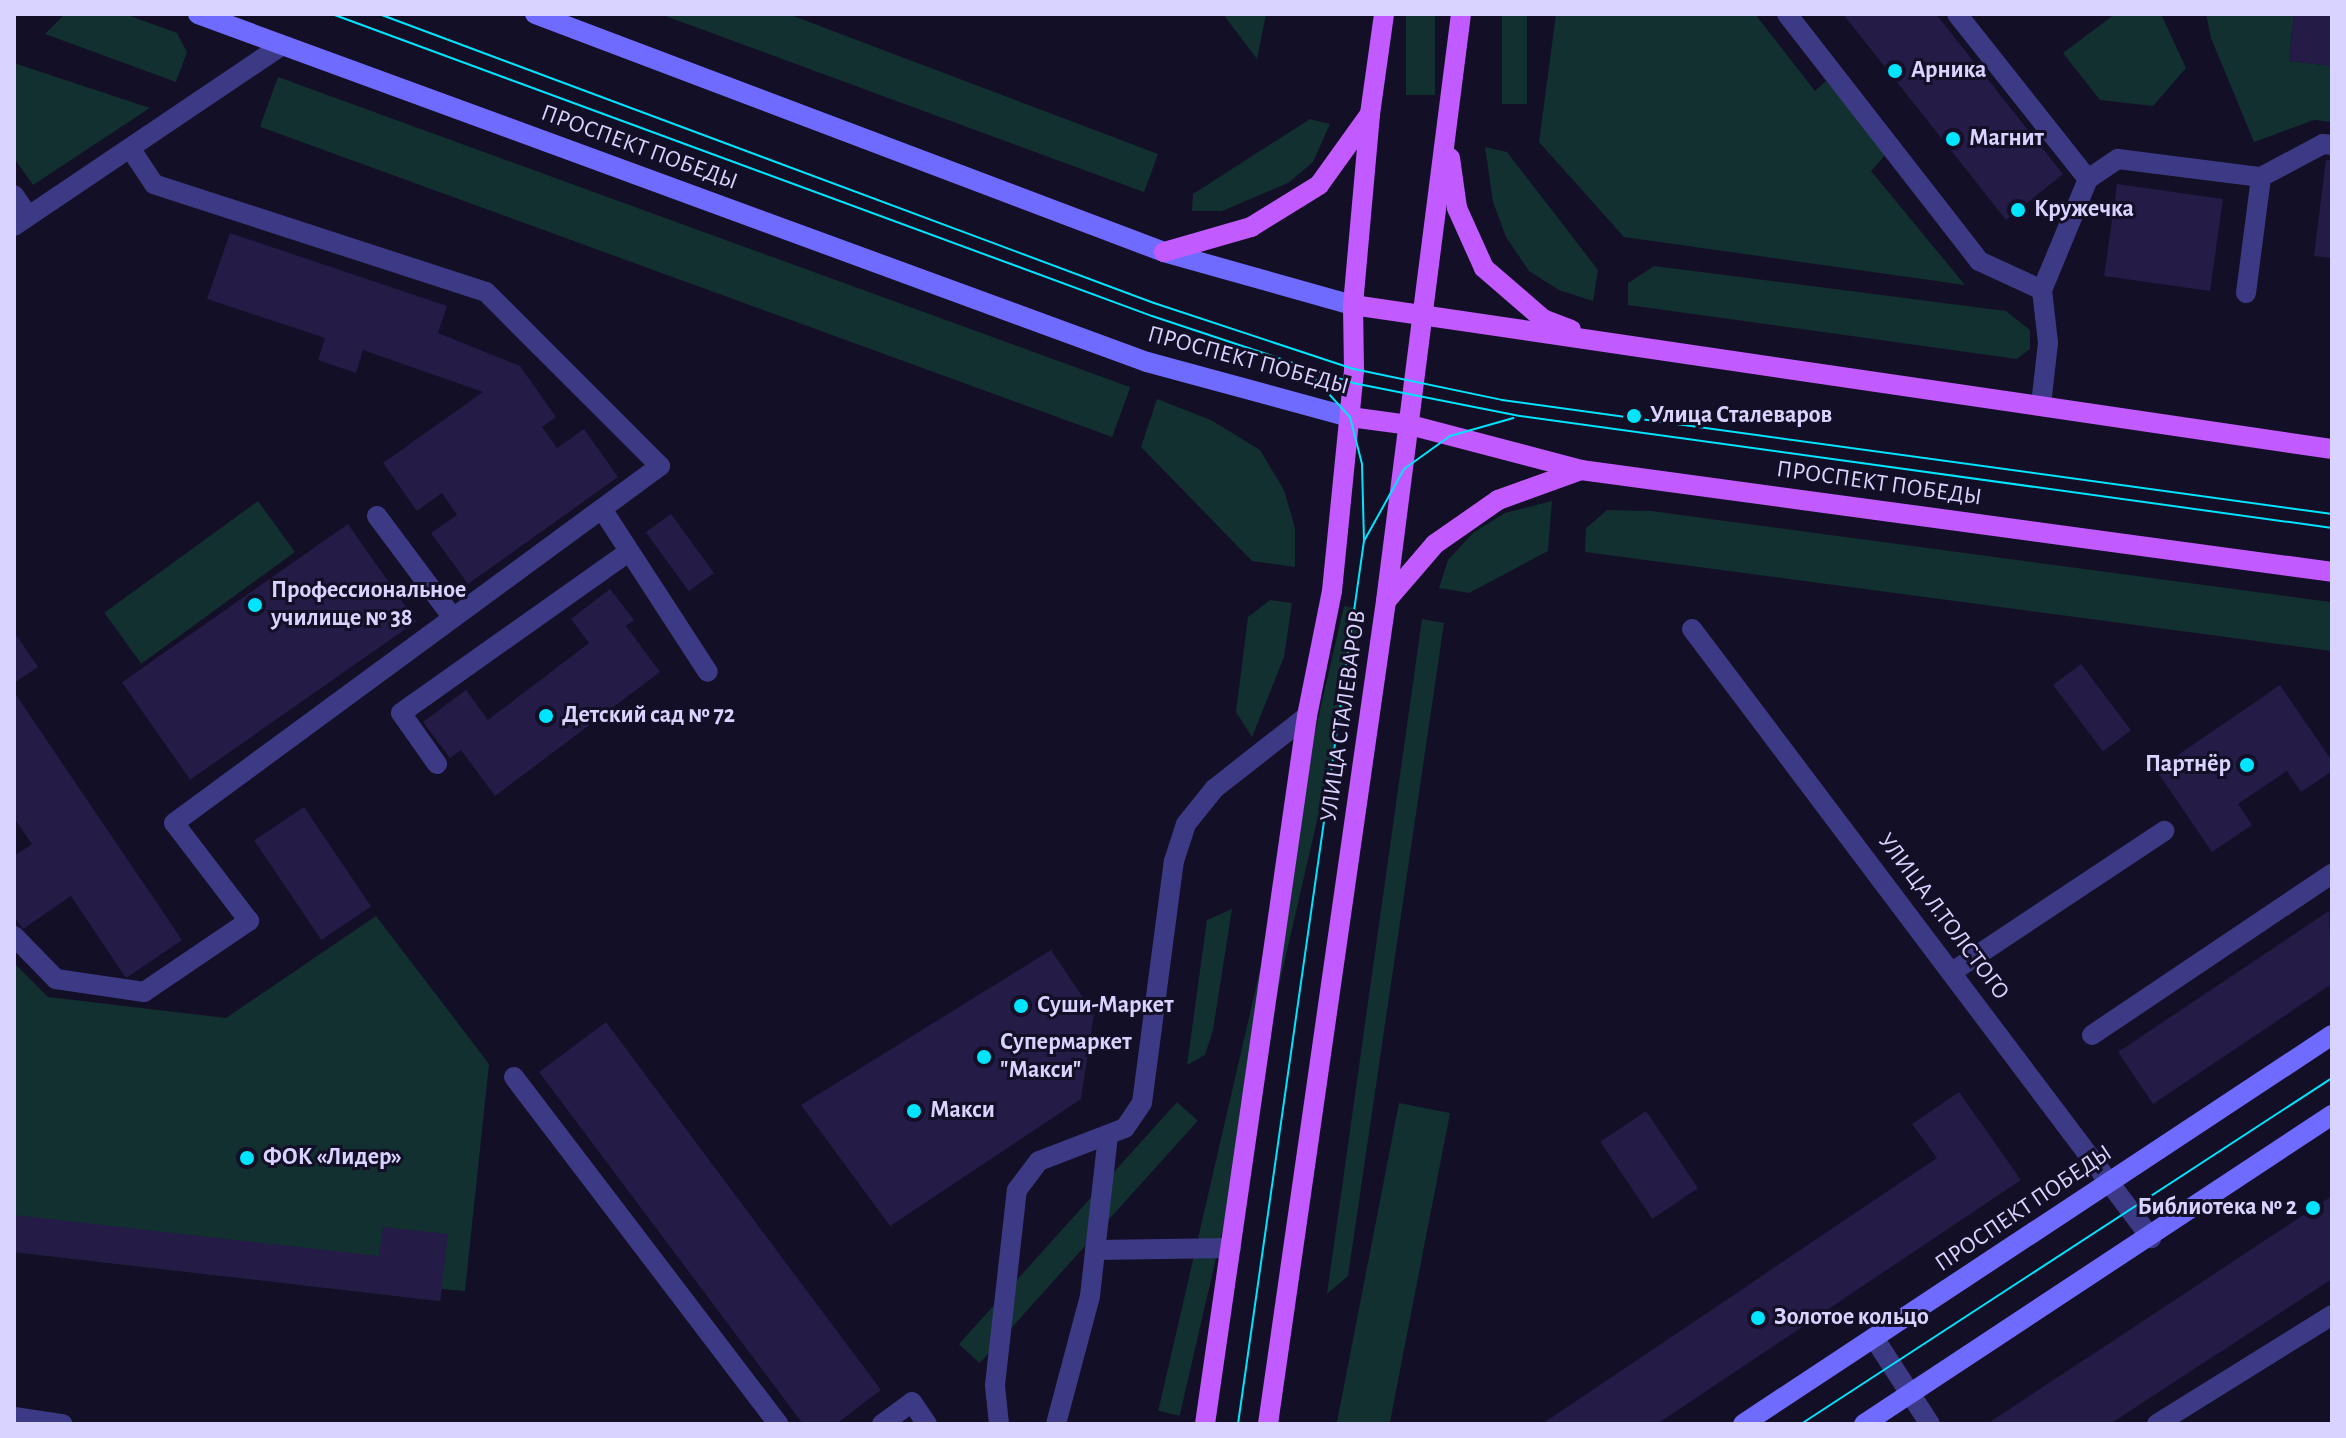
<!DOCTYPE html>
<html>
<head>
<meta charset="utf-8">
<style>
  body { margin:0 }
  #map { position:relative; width:2346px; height:1438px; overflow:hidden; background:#130f26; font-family:"Alegreya Sans",sans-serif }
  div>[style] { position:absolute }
  .green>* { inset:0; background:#12302f; transform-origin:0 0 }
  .building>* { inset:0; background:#241b47; transform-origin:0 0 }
  .lane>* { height:20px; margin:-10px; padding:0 10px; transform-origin:10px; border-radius:10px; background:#3d3a85 }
  .street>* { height:20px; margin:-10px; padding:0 10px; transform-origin:10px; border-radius:10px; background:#3d3a85 }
  .secondary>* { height:20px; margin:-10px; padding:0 10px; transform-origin:10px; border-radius:10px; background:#6f6bff }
  .primary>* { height:20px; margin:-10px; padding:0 10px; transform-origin:10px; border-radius:10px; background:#c25bff }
  .tram>* { height:2px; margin:-1px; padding:0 1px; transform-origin:1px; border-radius:1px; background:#00e5ff }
  .dots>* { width:22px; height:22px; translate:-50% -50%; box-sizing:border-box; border:4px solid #130f26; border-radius:50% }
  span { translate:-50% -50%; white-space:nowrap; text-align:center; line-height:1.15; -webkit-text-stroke:6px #130f26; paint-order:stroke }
  .poi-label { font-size:24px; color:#d9d4ff; font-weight:700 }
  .left { translate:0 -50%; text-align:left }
  .right { translate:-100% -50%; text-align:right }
  .street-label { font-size:24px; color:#d9d4ff }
  .frame { position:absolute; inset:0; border:16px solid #d9d4ff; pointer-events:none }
</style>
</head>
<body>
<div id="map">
  <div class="green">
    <i style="clip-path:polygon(65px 14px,125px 14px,177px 33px,187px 52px,176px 82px,45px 34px)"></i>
    <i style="clip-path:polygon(660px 14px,788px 14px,1158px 154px,1144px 192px)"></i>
    <i style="clip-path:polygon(1223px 14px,1266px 14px,1257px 59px)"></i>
    <i style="left:1406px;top:14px;width:29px;height:81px"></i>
    <i style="left:1502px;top:14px;width:25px;height:90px"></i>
    <i style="clip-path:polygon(1556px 14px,1755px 14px,1815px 91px,1826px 81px,1887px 153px,1871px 171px,1965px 285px,1624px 237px,1539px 142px)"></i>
    <i style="clip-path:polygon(2115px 14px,2161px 14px,2186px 68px,2153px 106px,2100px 100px,2063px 53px)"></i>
    <i style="clip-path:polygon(2206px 14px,2294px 14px,2289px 61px,2332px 66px,2332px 122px,2314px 120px,2254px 142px,2211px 38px)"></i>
    <i style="clip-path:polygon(14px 63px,150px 108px,33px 185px,14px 158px)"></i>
    <i style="left:278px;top:77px;width:907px;height:53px;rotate:20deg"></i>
    <i style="clip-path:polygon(1310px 119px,1330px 124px,1313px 162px,1288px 183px,1222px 211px,1192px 211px,1193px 194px)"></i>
    <i style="clip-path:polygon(1485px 147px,1507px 152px,1598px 270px,1593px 301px,1559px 290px,1529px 271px,1506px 237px,1493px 202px)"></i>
    <i style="clip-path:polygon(1654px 266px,2006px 311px,2030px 330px,2030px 349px,2017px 359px,1628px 305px,1628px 283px)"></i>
    <i style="clip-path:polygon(1157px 399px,1211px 420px,1260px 450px,1284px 490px,1295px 528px,1295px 567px,1252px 561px,1141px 447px)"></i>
    <i style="left:258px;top:501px;width:63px;height:190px;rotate:54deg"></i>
    <i style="clip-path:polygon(1552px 501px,1548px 551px,1469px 593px,1439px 588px,1448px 560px,1473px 533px,1505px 513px)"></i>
    <i style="clip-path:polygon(1607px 510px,1651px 511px,2330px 602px,2332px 651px,1585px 552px,1586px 528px)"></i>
    <i style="clip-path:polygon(1270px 600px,1292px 603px,1284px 657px,1252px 737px,1236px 712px,1248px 617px)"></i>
    <i style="left:1344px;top:606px;width:22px;height:826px;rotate:13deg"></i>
    <i style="clip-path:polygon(1422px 619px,1444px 623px,1348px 1276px,1327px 1294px)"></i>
    <i style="clip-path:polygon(1232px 909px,1213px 1030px,1205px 1055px,1187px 1065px,1207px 920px)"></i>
    <i style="clip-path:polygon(376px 916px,489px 1064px,465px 1291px,442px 1289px,440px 1301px,14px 1252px,14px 963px,48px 997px,226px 1018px)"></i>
    <i style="left:1177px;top:1102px;width:28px;height:326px;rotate:42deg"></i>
    <i style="left:1399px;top:1103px;width:52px;height:325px;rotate:11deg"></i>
  </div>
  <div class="building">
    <i style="clip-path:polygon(1843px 14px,1936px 14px,2063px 174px,2006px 220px)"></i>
    <i style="clip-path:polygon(2294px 14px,2332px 14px,2332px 66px,2289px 61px)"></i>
    <i style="clip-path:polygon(2326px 160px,2332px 160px,2332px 258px,2314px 256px)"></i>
    <i style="left:2117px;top:184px;width:107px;height:93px;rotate:8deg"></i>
    <i style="clip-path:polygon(230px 233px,447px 306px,438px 333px,520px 366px,556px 417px,542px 427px,557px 448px,584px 429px,618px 477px,468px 584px,431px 533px,457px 515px,442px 493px,417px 511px,383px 463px,483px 392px,363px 350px,356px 373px,318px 360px,325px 338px,207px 299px)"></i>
    <i style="left:671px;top:514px;width:73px;height:31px;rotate:54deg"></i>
    <i style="left:348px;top:524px;width:119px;height:276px;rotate:55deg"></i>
    <i style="clip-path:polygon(610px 589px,634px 620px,626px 626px,660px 672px,495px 796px,461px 750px,450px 758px,423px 722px,466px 690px,488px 720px,589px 643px,571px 619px)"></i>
    <i style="clip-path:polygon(14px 632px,38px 667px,14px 683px)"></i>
    <i style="left:2081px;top:664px;width:83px;height:35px;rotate:53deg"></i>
    <i style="clip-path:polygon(2280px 685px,2332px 761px,2332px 771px,2301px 792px,2287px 771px,2238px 804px,2252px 825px,2212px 852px,2156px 770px)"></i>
    <i style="clip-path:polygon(14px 692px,182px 940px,126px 978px,71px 896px,23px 929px,14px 916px,14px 856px,32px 844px,14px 818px)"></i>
    <i style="left:304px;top:807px;width:120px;height:60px;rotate:56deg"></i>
    <i style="clip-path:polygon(2329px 911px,2332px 984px,2153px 1104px,2118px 1052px)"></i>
    <i style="clip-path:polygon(1051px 950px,1094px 1014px,1081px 1099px,890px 1226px,801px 1105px)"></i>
    <i style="clip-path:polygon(606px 1022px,881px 1390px,836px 1424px,803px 1424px,539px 1072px)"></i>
    <i style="clip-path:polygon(1959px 1092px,2021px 1180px,1657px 1424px,1542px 1424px,1937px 1158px,1912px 1124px)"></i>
    <i style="left:1646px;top:1111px;width:93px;height:55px;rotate:56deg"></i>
    <i style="clip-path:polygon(2332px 1196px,2332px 1279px,2110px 1424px,1987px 1424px)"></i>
    <i style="clip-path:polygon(14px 1215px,379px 1256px,383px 1227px,448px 1234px,440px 1301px,14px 1252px)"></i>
  </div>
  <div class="lane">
    <i style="left:1787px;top:14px;width:313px;rotate:52.1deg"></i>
    <i style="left:1979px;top:261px;width:69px;rotate:24.7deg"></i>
    <i style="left:2042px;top:290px;width:53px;rotate:83.5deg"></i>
    <i style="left:2048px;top:343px;width:61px;rotate:96.5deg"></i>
    <i style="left:1957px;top:14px;width:211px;rotate:51.6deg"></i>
    <i style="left:2088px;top:179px;width:120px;rotate:112.5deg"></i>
    <i style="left:2088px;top:179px;width:36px;rotate:-34deg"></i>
    <i style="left:2118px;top:159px;width:144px;rotate:7.2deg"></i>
    <i style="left:2261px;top:177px;width:70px;rotate:-28deg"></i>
    <i style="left:2323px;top:144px;width:9px;rotate:6deg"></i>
    <i style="left:14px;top:195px;width:25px;rotate:56deg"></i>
    <i style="left:2246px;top:293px;width:117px;rotate:-82.6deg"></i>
    <i style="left:602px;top:509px;width:194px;rotate:57deg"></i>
    <i style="left:377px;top:516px;width:127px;rotate:53.3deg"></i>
    <i style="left:1692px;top:629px;width:763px;rotate:52.99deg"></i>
    <i style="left:437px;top:764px;width:62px;rotate:-125.2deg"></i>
    <i style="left:401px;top:713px;width:278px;rotate:-35.3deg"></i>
    <i style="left:14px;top:936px;width:60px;rotate:45.7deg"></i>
    <i style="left:56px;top:979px;width:89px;rotate:8.4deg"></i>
    <i style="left:144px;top:992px;width:127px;rotate:-34.1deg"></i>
    <i style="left:249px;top:921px;width:123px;rotate:-127.4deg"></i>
    <i style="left:174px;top:823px;width:603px;rotate:-36.3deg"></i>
    <i style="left:660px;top:466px;width:246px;rotate:-135deg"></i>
    <i style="left:486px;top:292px;width:349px;rotate:-162deg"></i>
    <i style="left:154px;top:184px;width:43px;rotate:-123.7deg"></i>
    <i style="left:1952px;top:972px;width:255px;rotate:-33.6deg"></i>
    <i style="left:2092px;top:1035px;width:289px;rotate:-33.9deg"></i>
    <i style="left:514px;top:1077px;width:436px;rotate:52.7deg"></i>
    <i style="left:1095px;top:1250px;width:136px;rotate:-0.8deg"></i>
    <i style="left:1876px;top:1341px;width:99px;rotate:57deg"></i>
    <i style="left:14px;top:1417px;width:49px;rotate:8.3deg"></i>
    <i style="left:882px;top:1424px;width:37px;rotate:-36deg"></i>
    <i style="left:999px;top:1424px;width:39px;rotate:-96deg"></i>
    <i style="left:995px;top:1385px;width:196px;rotate:-83.6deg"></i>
    <i style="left:1017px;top:1190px;width:36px;rotate:-53deg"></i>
    <i style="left:1039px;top:1161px;width:92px;rotate:-21deg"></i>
    <i style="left:1125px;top:1128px;width:30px;rotate:-56deg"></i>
    <i style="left:1142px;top:1103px;width:244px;rotate:-82.5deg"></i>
    <i style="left:1174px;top:861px;width:39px;rotate:-72deg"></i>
    <i style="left:1186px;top:824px;width:45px;rotate:-51.3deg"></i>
    <i style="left:1214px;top:789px;width:118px;rotate:-38.1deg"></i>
    <i style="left:1056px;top:1424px;width:132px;rotate:-75.1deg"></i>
    <i style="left:1090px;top:1296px;width:161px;rotate:-83.6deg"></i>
    <i style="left:2157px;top:1424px;width:206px;rotate:-31.9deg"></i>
  </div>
  <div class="street">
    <i style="left:14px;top:226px;width:323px;rotate:-34deg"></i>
    <i style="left:912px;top:1402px;width:27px;rotate:56deg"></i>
  </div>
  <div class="secondary">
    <i style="left:198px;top:14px;width:1011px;rotate:20.14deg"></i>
    <i style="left:1147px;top:362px;width:210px;rotate:15.2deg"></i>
    <i style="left:535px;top:14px;width:673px;rotate:20.73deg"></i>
    <i style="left:1164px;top:252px;width:196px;rotate:15.7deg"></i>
    <i style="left:1743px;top:1424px;width:706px;rotate:-33.44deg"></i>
    <i style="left:1864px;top:1424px;width:561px;rotate:-33.44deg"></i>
  </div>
  <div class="primary">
    <i style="left:1450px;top:158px;width:50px;rotate:82deg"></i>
    <i style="left:1457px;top:208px;width:66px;rotate:65.8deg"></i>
    <i style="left:1484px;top:268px;width:78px;rotate:40.8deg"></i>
    <i style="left:1543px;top:319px;width:30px;rotate:21deg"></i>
    <i style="left:1164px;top:252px;width:91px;rotate:-16deg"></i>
    <i style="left:1251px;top:227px;width:80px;rotate:-31.7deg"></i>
    <i style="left:1319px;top:185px;width:87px;rotate:-54.3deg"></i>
    <i style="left:1353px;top:305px;width:990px;rotate:8.37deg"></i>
    <i style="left:1350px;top:417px;width:61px;rotate:7.6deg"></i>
    <i style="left:1410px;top:425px;width:177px;rotate:14.7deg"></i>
    <i style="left:1581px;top:470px;width:758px;rotate:7.73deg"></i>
    <i style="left:1386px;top:601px;width:75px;rotate:-49.3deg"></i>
    <i style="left:1435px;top:544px;width:77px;rotate:-34.9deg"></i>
    <i style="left:1498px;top:500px;width:88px;rotate:-19.9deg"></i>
    <i style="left:1205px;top:1424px;width:715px;rotate:-81.8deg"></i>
    <i style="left:1307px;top:716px;width:127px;rotate:-78.7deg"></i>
    <i style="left:1332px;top:591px;width:223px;rotate:-84.3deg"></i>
    <i style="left:1354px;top:369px;width:64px;rotate:-90.9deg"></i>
    <i style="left:1353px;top:305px;width:192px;rotate:-84.9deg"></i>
    <i style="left:1370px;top:114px;width:101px;rotate:-82deg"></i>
    <i style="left:1268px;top:1424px;width:831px;rotate:-81.84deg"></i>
    <i style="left:1386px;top:601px;width:592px;rotate:-82.72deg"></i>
  </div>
  <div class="tram">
    <i style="left:332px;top:14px;width:874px;rotate:20.22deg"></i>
    <i style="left:1152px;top:316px;width:212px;rotate:18.4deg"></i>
    <i style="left:1353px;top:383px;width:170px;rotate:11.2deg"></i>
    <i style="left:1520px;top:416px;width:820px;rotate:7.85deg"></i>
    <i style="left:379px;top:14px;width:827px;rotate:20.45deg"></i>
    <i style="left:1154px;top:303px;width:211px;rotate:18.3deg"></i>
    <i style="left:1354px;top:369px;width:151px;rotate:11.8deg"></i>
    <i style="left:1502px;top:400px;width:838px;rotate:7.82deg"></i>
    <i style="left:1364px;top:541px;width:82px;rotate:-60.9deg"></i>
    <i style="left:1404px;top:469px;width:57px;rotate:-35.7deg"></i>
    <i style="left:1450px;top:436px;width:66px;rotate:-15.9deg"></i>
    <i style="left:1238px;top:1424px;width:892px;rotate:-81.88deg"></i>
    <i style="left:1364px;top:541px;width:77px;rotate:-91.5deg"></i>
    <i style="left:1362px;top:464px;width:49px;rotate:-104.3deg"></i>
    <i style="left:1350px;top:417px;width:67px;rotate:-132.6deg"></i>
    <i style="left:1801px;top:1424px;width:634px;rotate:-33.09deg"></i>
  </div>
  <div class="dots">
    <i style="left:1895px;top:71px;background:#00e5ff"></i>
    <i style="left:1953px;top:139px;background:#00e5ff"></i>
    <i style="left:2018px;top:210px;background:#00e5ff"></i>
    <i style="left:1634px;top:416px;background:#00e5ff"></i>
    <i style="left:255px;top:605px;background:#00e5ff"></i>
    <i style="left:546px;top:716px;background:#00e5ff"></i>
    <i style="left:2247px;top:765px;background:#00e5ff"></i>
    <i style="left:1021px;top:1006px;background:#00e5ff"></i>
    <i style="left:984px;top:1057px;background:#00e5ff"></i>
    <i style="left:914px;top:1111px;background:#00e5ff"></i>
    <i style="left:247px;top:1158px;background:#00e5ff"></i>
    <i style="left:2313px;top:1208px;background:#00e5ff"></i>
    <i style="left:1758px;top:1318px;background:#00e5ff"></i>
  </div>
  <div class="poi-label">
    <span class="left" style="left:1911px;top:71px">Арника</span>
    <span class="left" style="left:1969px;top:139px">Магнит</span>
    <span class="left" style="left:2034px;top:210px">Кружечка</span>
    <span class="left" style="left:1650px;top:416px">Улица Сталеваров</span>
    <span class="left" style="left:271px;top:605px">Профессиональное<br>училище № 38</span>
    <span class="left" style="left:562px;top:716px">Детский сад № 72</span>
    <span class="right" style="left:2231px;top:765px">Партнёр</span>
    <span class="left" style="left:1037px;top:1006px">Суши-Маркет</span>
    <span class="left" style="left:1000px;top:1057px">Супермаркет<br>"Макси"</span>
    <span class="left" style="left:930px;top:1111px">Макси</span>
    <span class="left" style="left:263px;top:1158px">ФОК «Лидер»</span>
    <span class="right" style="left:2297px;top:1208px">Библиотека № 2</span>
    <span class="left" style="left:1774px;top:1318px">Золотое кольцо</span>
  </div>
  <div class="street-label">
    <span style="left:639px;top:148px;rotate:20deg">ПРОСПЕКТ ПОБЕДЫ</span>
    <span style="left:1248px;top:361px;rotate:15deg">ПРОСПЕКТ ПОБЕДЫ</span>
    <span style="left:1879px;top:484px;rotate:8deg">ПРОСПЕКТ ПОБЕДЫ</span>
    <span style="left:1344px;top:716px;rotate:-82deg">УЛИЦА СТАЛЕВАРОВ</span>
    <span style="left:1943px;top:917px;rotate:53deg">УЛИЦА Л.ТОЛСТОГО</span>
    <span style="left:2024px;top:1209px;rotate:-34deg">ПРОСПЕКТ ПОБЕДЫ</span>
  </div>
  <div class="frame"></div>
</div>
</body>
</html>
